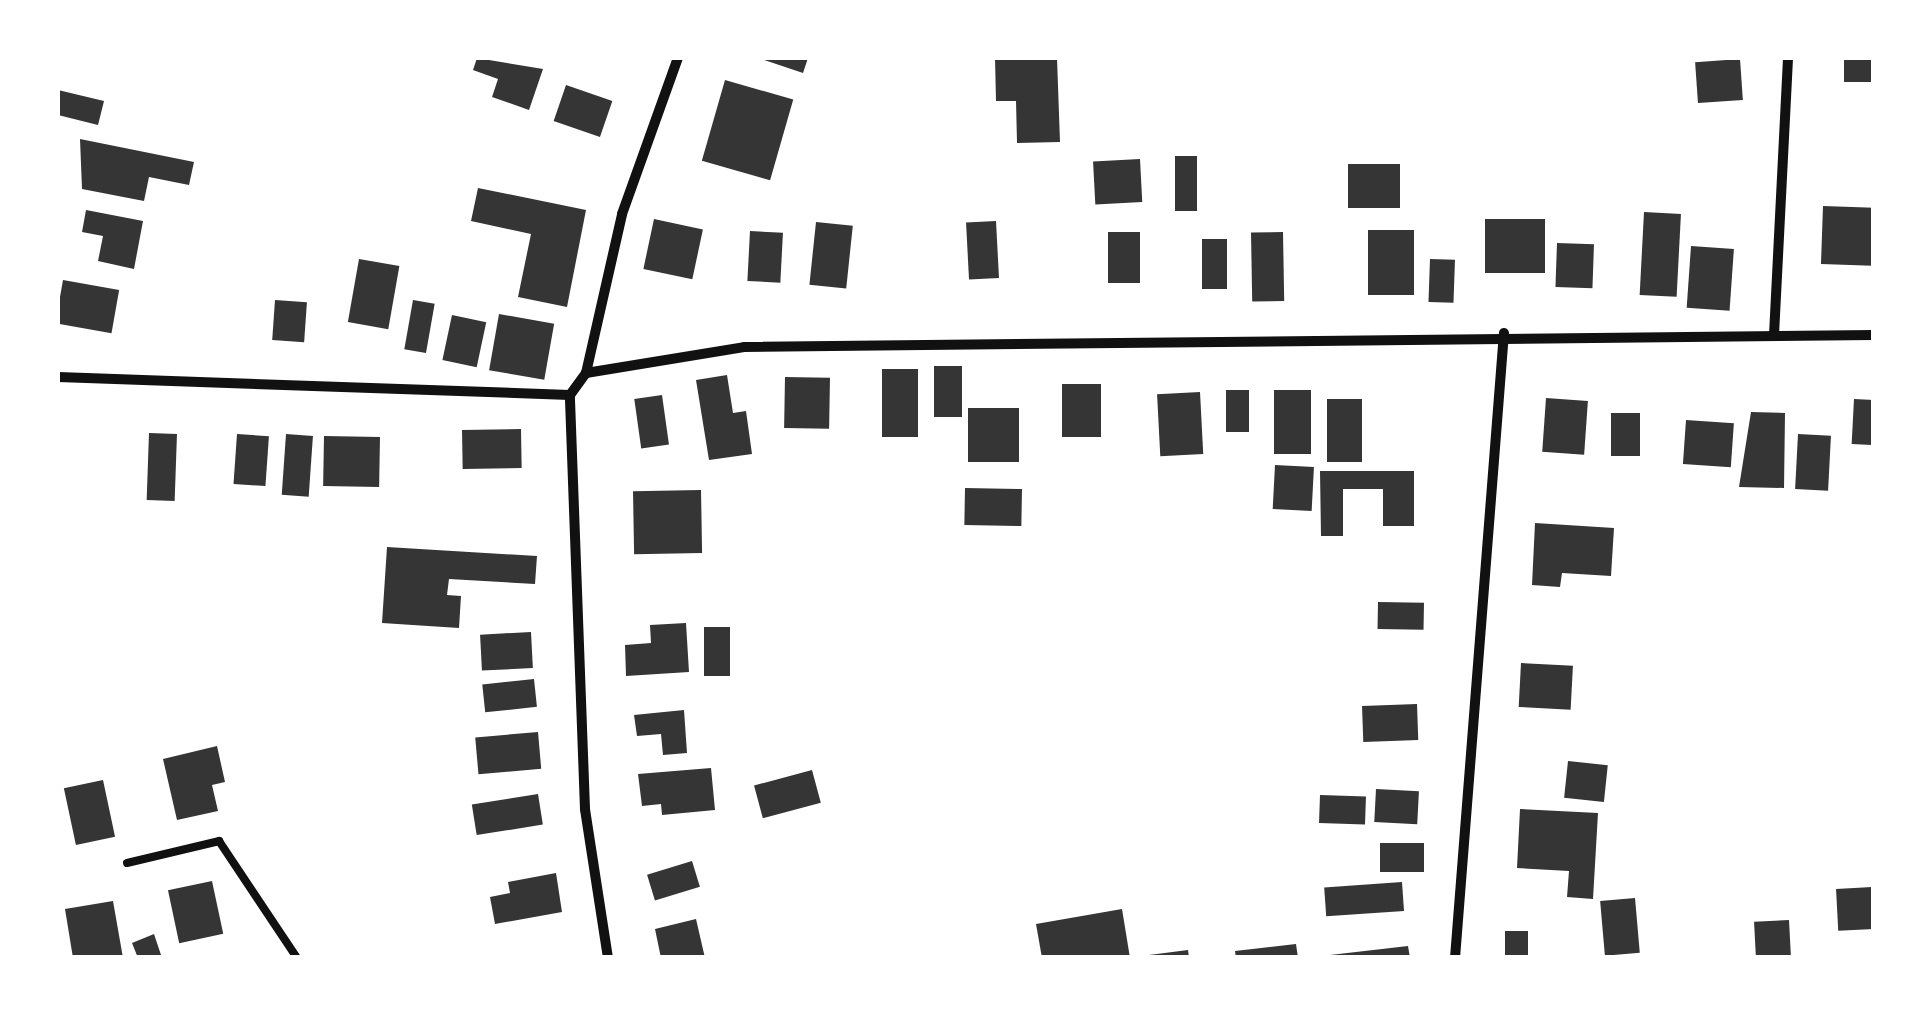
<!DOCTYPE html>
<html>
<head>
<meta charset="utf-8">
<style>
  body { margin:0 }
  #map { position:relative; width:1931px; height:1015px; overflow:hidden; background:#fff; font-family:Barlow,sans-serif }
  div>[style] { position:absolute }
  .building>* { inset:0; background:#353535; transform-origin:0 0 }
  .service>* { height:8px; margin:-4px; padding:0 4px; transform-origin:4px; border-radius:4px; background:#111 }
  .minor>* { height:10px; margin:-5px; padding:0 5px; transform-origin:5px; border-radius:5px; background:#111 }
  span { translate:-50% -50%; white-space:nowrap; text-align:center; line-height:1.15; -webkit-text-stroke:8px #fff; paint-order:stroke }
  .frame { position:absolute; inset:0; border:60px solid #fff; pointer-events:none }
</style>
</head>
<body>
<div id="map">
  <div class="building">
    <i style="clip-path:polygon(477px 58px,543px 69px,529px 110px,492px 97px,498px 79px,473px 70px)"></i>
    <i style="clip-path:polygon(758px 58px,808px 58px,803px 73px)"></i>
    <i style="clip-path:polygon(995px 58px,1057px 58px,1060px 142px,1017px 143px,1016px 101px,996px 101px)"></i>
    <i style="left:1844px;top:58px;width:30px;height:24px"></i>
    <i style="left:1740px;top:59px;width:41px;height:45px;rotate:86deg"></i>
    <i style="left:725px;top:80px;width:71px;height:84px;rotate:16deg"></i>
    <i style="left:566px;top:85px;width:49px;height:38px;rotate:19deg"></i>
    <i style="clip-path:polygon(58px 90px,104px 101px,98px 125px,58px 115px)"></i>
    <i style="clip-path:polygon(80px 139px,194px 162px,189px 185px,149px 177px,144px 201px,82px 189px)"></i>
    <i style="left:1175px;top:156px;width:22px;height:55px"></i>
    <i style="left:1140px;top:159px;width:43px;height:47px;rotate:87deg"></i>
    <i style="left:1348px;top:164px;width:52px;height:44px"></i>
    <i style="clip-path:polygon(478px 188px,586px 210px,567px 307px,518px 297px,531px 234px,471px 221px)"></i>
    <i style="left:1823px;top:206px;width:51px;height:58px;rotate:2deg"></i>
    <i style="clip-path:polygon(86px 210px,143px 221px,134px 269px,98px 261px,103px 236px,82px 232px)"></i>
    <i style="left:1644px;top:212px;width:37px;height:83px;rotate:3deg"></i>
    <i style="left:654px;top:219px;width:50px;height:51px;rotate:12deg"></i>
    <i style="left:1485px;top:219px;width:60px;height:54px"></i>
    <i style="left:996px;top:221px;width:57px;height:30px;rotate:87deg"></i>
    <i style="left:816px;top:222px;width:37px;height:63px;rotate:6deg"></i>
    <i style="left:1368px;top:230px;width:46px;height:65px"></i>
    <i style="left:750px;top:231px;width:33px;height:50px;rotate:3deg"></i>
    <i style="left:1108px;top:232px;width:32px;height:51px"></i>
    <i style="left:1283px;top:232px;width:69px;height:32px;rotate:89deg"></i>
    <i style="left:1202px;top:239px;width:25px;height:50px"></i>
    <i style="left:1557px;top:243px;width:37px;height:44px;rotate:2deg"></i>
    <i style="left:1691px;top:246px;width:43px;height:62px;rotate:4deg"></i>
    <i style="left:359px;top:259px;width:41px;height:64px;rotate:10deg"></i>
    <i style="left:1430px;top:259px;width:25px;height:43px;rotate:2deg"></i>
    <i style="left:63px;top:280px;width:57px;height:44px;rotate:10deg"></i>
    <i style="left:275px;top:300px;width:32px;height:40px;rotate:4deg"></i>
    <i style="left:413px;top:300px;width:22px;height:50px;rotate:10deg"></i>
    <i style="left:499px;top:314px;width:56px;height:57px;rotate:10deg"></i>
    <i style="left:452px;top:315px;width:35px;height:46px;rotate:12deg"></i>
    <i style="left:934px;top:366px;width:28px;height:51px"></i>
    <i style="left:882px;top:369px;width:36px;height:68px"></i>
    <i style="clip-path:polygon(727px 375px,733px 413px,746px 411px,752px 454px,709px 460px,696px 380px)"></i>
    <i style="left:785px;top:377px;width:45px;height:51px;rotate:1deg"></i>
    <i style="left:1062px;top:384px;width:39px;height:53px"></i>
    <i style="left:1226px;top:390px;width:23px;height:42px"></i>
    <i style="left:1274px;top:390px;width:37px;height:64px"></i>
    <i style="left:1200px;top:392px;width:62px;height:43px;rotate:87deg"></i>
    <i style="left:662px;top:395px;width:50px;height:28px;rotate:82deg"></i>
    <i style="left:1546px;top:398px;width:42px;height:54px;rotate:4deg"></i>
    <i style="left:1327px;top:399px;width:35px;height:63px"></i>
    <i style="left:1854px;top:399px;width:20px;height:45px;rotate:3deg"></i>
    <i style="left:968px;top:408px;width:51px;height:54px"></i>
    <i style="clip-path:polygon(1751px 412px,1785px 413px,1784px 488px,1739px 487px)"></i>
    <i style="left:1611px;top:413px;width:29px;height:43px"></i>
    <i style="left:1686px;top:420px;width:48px;height:44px;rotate:4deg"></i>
    <i style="left:521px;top:429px;width:39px;height:59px;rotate:89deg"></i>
    <i style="left:149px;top:433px;width:28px;height:67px;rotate:2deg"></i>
    <i style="left:237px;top:434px;width:32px;height:50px;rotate:4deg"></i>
    <i style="left:286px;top:434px;width:27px;height:61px;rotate:4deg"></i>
    <i style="left:1798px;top:434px;width:33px;height:55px;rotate:3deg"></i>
    <i style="left:324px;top:436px;width:56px;height:50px;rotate:1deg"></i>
    <i style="left:1275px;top:465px;width:39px;height:44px;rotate:3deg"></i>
    <i style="clip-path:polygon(1320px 471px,1414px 471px,1414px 526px,1383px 526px,1383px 489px,1343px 489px,1343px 536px,1321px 536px)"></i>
    <i style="left:965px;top:488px;width:57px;height:37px;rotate:1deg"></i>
    <i style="left:701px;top:490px;width:63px;height:68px;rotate:89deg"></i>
    <i style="clip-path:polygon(1535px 523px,1614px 528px,1611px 576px,1562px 573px,1560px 587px,1532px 585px)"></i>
    <i style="clip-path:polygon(387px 547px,537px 556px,535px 584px,449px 579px,447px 595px,461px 596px,459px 628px,382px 623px)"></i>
    <i style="left:1378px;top:602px;width:46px;height:27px;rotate:1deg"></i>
    <i style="clip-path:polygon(686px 623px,689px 672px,626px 676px,625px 645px,651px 643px,650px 625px)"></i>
    <i style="left:704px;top:627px;width:26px;height:49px"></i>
    <i style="left:531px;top:632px;width:36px;height:51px;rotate:87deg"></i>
    <i style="left:1521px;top:663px;width:52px;height:44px;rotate:3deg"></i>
    <i style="left:534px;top:679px;width:28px;height:52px;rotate:84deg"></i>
    <i style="left:1417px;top:704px;width:36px;height:55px;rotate:88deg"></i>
    <i style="clip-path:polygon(684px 710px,687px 753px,663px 755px,661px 734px,637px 736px,634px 715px)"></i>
    <i style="left:538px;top:732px;width:37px;height:63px;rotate:85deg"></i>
    <i style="clip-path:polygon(217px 746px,225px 782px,212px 785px,218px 811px,177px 820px,163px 759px)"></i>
    <i style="left:1568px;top:761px;width:40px;height:37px;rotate:6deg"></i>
    <i style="clip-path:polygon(711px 768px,715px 810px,662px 815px,661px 804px,642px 806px,638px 774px)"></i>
    <i style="left:812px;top:770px;width:34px;height:60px;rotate:75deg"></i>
    <i style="left:103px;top:780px;width:58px;height:40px;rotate:78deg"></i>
    <i style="left:1376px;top:789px;width:43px;height:33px;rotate:3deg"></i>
    <i style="left:538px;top:794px;width:31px;height:67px;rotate:81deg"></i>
    <i style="left:1320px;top:795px;width:46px;height:28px;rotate:2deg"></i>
    <i style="clip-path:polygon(1520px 809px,1598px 813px,1593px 899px,1567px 897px,1569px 871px,1517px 868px)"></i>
    <i style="left:1380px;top:843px;width:44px;height:29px"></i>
    <i style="left:692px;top:861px;width:27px;height:47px;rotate:73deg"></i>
    <i style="clip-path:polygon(556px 873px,562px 912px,495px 924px,490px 897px,510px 893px,508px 882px)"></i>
    <i style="left:212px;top:881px;width:54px;height:45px;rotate:78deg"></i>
    <i style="left:1402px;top:882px;width:29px;height:78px;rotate:86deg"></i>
    <i style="left:1872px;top:887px;width:42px;height:36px;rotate:87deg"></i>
    <i style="left:1635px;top:898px;width:55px;height:35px;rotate:85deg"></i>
    <i style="clip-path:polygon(113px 901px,123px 958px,73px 958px,65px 909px)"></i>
    <i style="clip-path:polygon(1122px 909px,1130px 958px,1042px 958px,1036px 924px)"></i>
    <i style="clip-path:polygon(696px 919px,705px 958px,661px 958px,655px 929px)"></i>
    <i style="left:1789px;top:920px;width:38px;height:35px;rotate:87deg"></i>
    <i style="left:1505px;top:931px;width:23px;height:27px"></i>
    <i style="clip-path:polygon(154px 934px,162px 958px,138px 958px,132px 943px)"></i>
    <i style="clip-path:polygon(1296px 944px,1298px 958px,1236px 958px,1235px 951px)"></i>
    <i style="clip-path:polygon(1408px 946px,1410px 958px,1330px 958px,1330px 955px)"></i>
    <i style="clip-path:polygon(1188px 950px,1189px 958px,1149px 958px,1149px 955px)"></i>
  </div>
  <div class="service">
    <i style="left:127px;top:863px;width:95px;rotate:-13.4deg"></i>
    <i style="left:219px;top:841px;width:141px;rotate:56.3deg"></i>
  </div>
  <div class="minor">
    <i style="left:1774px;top:335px;width:277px;rotate:-87.1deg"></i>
    <i style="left:586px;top:373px;width:160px;rotate:-9.3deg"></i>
    <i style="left:744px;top:347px;width:1130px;rotate:-0.61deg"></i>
    <i style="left:58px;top:377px;width:512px;rotate:2.01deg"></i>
    <i style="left:608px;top:958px;width:151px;rotate:-98.8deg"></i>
    <i style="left:585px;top:809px;width:414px;rotate:-92.1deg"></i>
    <i style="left:570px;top:395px;width:27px;rotate:-54deg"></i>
    <i style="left:586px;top:373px;width:163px;rotate:-77.2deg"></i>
    <i style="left:622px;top:214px;width:166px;rotate:-70.3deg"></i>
    <i style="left:1455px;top:958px;width:627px;rotate:-85.52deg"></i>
  </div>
  <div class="frame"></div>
</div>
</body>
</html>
